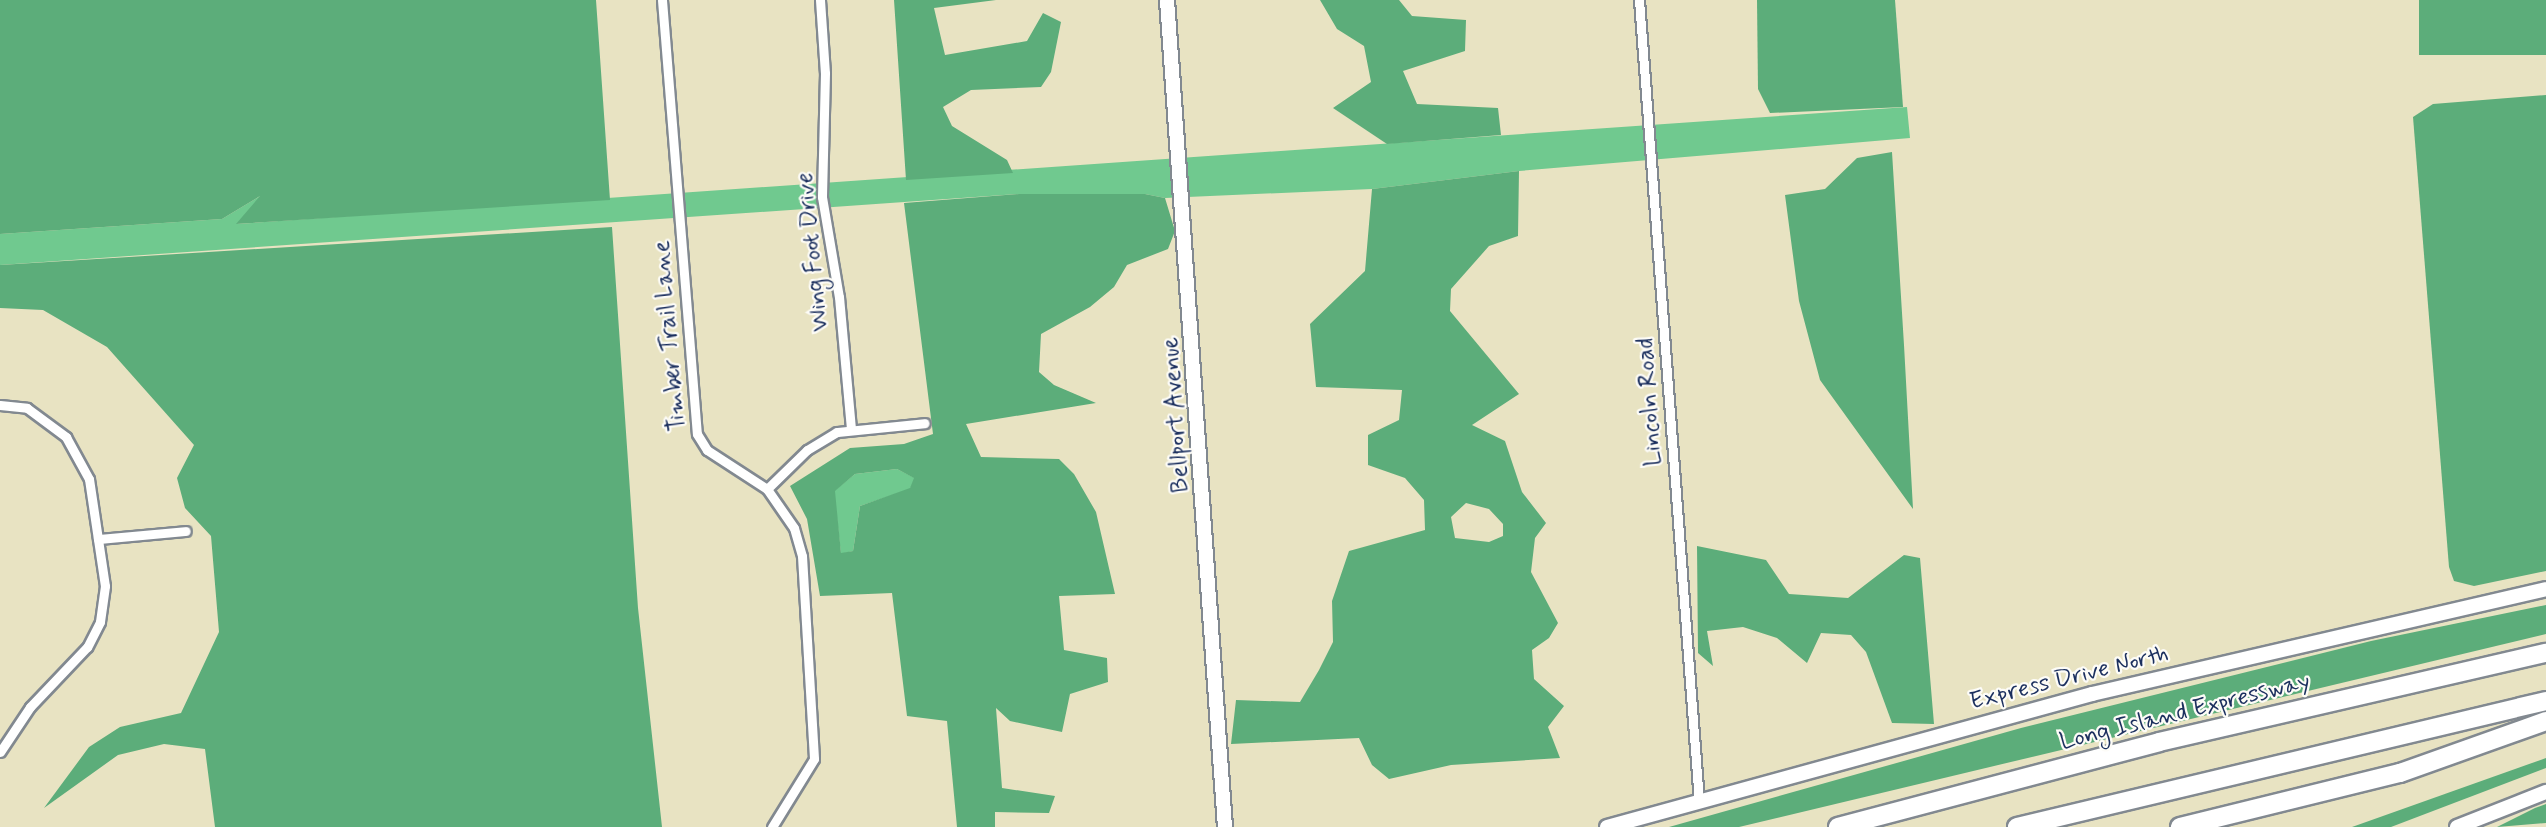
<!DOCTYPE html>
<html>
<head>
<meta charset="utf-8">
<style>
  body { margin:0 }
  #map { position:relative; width:2546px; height:827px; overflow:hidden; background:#e8e3c2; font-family:Mynerve,sans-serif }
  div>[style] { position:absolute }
  .green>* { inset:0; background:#70c98f }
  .forest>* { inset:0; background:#5cad7a; transform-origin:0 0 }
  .roads { filter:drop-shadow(2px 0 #828990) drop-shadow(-2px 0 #828990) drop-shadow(0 2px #828990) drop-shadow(0 -2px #828990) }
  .minor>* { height:9px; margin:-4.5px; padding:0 4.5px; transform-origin:4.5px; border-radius:4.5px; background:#fff }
  .secondary>* { height:14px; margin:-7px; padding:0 7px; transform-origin:7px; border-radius:7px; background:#fff }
  .motorway>* { height:18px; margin:-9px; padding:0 9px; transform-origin:9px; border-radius:9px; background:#fff }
  span { translate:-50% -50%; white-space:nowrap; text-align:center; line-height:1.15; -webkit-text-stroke:4.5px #fdfcf7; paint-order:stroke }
  .street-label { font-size:24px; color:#1b2f5e }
</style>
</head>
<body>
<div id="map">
  <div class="green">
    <i style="clip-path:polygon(1907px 107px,1910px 138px,1519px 171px,1372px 189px,1165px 198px,1145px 194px,1019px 194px,0 265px,0 234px,222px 219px,262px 195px,237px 224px)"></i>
    <i style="clip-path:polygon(897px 469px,915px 478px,910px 489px,860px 506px,853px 551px,841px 554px,834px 491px,855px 474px)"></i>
  </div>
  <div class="forest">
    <i style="clip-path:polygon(0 0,596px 0,610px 200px,236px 224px,260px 196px,222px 219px,0 234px)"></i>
    <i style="clip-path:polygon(894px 0,996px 0,934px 8px,945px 55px,1027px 41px,1043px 13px,1061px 22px,1051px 72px,1041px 87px,971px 90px,943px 107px,952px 126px,1007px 160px,1013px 173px,906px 180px)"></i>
    <i style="clip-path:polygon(1320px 0,1399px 0,1412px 16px,1466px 20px,1465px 51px,1403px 71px,1417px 104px,1498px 108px,1501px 135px,1387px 144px,1333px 108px,1371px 82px,1364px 46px,1337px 29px)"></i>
    <i style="clip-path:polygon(1757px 0,1895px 0,1903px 107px,1770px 113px,1758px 89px)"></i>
    <i style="left:2419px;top:0;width:127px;height:55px"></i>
    <i style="clip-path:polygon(2546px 95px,2546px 571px,2474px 586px,2454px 581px,2449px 567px,2413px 117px,2433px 104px)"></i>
    <i style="clip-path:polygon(1892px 152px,1904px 345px,1913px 509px,1820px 380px,1799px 301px,1785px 195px,1825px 189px,1857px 158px)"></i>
    <i style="clip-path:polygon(evenodd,1519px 171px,1518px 236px,1489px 246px,1451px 289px,1450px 311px,1519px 394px,1472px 425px,1505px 441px,1522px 492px,1546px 523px,1535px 538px,1531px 572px,1558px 623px,1549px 638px,1532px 650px,1534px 679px,1564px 706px,1548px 727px,1560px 758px,1451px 765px,1389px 779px,1372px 765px,1359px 738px,1231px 744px,1236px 700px,1300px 702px,1319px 670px,1333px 642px,1332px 601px,1349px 551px,1425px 530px,1424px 500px,1405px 478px,1368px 465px,1368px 435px,1399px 420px,1402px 390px,1316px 387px,1310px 324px,1365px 271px,1372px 189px,1519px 171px,1466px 503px,1489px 509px,1503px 524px,1503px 536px,1489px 542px,1455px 538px,1451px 517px,1466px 503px)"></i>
    <i style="clip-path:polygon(evenodd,1019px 194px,1145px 194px,1165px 198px,1175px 231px,1168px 249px,1127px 265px,1114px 287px,1090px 307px,1041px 334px,1039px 372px,1054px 385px,1096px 403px,966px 424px,981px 457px,1059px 459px,1074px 474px,1096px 512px,1115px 594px,1059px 596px,1064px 650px,1107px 658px,1108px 682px,1070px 694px,1062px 732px,1010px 721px,996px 708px,1002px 788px,1055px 796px,1049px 813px,995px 812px,995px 827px,957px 827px,947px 721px,907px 716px,892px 593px,820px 596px,807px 519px,790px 486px,850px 448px,904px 444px,933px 434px,904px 203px,1019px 194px,897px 469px,914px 478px,910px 488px,860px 506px,853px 551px,841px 553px,835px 491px,855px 474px,897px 469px)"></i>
    <i style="clip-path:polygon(612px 227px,638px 608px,662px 827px,215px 827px,205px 749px,164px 744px,118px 755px,44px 808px,89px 747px,120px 727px,181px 713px,219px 632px,211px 536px,185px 508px,177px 478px,194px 445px,107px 347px,43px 310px,0 308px,0 265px)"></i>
    <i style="clip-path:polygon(1697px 546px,1766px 560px,1789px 594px,1848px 598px,1904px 555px,1920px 558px,1934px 724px,1892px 723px,1866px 652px,1851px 635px,1821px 633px,1807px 663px,1777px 638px,1743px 627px,1707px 631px,1713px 666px,1698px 653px)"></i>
    <i style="clip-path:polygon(2546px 605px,2546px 634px,1739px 827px,1669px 827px,2021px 728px,2371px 641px)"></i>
    <i style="clip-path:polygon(2546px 758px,2546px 768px,2391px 827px,2352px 827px)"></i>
    <i style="clip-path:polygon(2546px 804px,2546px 823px,2497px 827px,2535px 808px)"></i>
  </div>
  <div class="roads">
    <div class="minor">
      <i style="left:662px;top:0;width:435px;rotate:85.4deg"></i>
      <i style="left:697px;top:434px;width:19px;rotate:58deg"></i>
      <i style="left:707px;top:450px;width:72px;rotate:33deg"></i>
      <i style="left:767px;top:489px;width:47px;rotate:55.3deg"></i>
      <i style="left:794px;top:528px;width:29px;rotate:74deg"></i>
      <i style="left:802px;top:556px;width:203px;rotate:86.6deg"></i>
      <i style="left:814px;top:759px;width:80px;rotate:121.7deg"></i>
      <i style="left:820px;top:0;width:73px;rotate:86.1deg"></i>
      <i style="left:825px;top:73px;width:124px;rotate:91.4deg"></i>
      <i style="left:822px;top:197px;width:101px;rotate:80.4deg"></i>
      <i style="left:839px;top:297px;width:132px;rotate:84.8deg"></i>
      <i style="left:1639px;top:0;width:804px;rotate:85.72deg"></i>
      <i style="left:0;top:405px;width:27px;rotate:6deg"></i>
      <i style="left:27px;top:408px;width:49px;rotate:36.6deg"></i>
      <i style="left:66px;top:437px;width:48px;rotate:61.3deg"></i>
      <i style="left:89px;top:479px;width:108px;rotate:81.5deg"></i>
      <i style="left:105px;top:586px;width:36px;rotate:98deg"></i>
      <i style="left:100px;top:622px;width:28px;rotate:117deg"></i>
      <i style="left:87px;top:647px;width:83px;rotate:133.5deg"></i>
      <i style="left:30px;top:707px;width:54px;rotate:123.7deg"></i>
      <i style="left:767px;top:489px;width:56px;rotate:-44.3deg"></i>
      <i style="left:807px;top:450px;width:35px;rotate:-31deg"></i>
      <i style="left:837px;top:432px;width:88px;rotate:-5.8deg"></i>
      <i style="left:98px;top:539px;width:88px;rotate:-5.2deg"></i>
    </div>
    <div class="secondary">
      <i style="left:1167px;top:0;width:829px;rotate:85.99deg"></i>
      <i style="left:1607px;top:827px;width:503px;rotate:-15.34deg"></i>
      <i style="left:2092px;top:694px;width:466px;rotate:-13deg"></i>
      <i style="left:2457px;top:827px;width:96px;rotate:-21.5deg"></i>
    </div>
    <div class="motorway">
      <i style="left:1838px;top:827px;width:332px;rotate:-14.8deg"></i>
      <i style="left:2159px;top:742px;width:397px;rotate:-13deg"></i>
      <i style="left:2017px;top:827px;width:544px;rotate:-13.4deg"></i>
      <i style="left:2180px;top:827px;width:227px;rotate:-13.8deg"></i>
      <i style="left:2400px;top:773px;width:155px;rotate:-19.6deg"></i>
    </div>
  </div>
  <div class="street-label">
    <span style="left:813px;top:252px;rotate:-96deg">Wing Foot Drive</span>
    <span style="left:670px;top:336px;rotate:-95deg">Timber Trail Lane</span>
    <span style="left:1650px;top:402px;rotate:-94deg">Lincoln Road</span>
    <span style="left:1176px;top:415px;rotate:-94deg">Bellport Avenue</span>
    <span style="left:2069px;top:678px;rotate:-14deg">Express Drive North</span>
    <span style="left:2185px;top:712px;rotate:-14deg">Long Island Expressway</span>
  </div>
</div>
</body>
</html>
